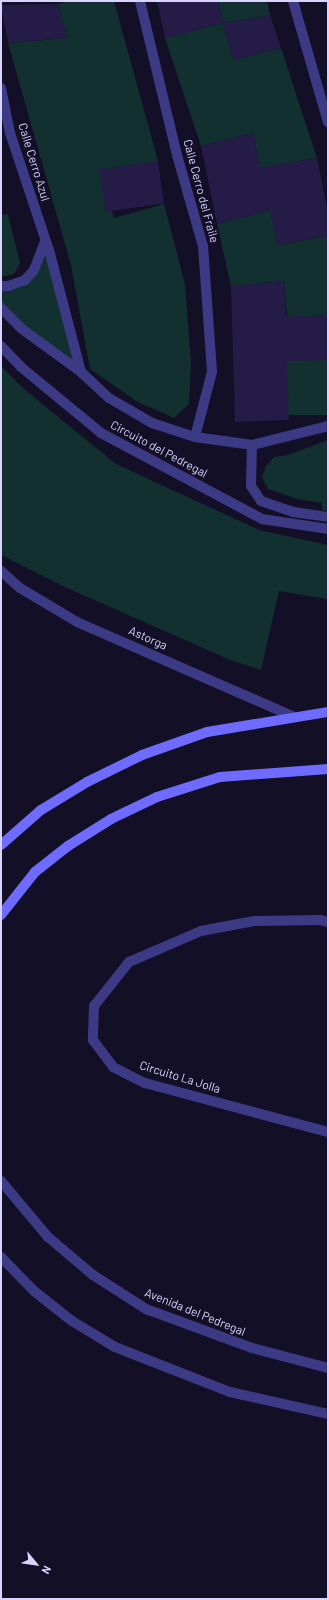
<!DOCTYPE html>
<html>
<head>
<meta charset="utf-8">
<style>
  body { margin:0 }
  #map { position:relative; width:329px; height:1600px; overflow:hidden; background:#130f26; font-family:Barlow,sans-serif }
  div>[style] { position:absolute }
  .green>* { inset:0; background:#12302f; transform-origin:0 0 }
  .building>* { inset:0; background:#241b47; transform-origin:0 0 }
  .street>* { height:10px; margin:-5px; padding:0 5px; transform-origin:5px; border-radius:5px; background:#3d3a85 }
  .secondary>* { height:10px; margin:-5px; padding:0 5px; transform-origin:5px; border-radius:5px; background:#6f6bff }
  span { translate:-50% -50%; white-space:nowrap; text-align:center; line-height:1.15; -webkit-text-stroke:3px #130f26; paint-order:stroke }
  .street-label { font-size:12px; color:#d9d4ff }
  .frame { position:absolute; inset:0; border:2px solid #d9d4ff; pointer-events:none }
  .north { position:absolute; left:16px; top:1544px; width:40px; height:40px; -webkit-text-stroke:3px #130f26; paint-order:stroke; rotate:119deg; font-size:11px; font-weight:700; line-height:16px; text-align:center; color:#d9d4ff }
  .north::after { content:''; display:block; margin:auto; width:14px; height:18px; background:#d9d4ff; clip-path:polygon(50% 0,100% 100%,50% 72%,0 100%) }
</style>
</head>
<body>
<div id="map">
  <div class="green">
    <i style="clip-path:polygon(70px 1px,114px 1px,158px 161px,101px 178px,114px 218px,164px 204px,185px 284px,191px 362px,189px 404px,174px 418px,138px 402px,90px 369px,71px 265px,8px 43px,67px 38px,58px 4px)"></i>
    <i style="clip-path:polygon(218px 1px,267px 1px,270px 15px,223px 23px,233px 60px,281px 48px,317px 158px,260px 168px,253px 133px,201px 146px,165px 38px,223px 23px)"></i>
    <i style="clip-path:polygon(270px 210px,278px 245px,328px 236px,328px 315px,287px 317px,284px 281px,231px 286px,217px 224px)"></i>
    <i style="clip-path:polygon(8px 214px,20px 263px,14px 274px,1px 277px,1px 215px)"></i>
    <i style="clip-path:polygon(47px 246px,80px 371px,29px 330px,1px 303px,1px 289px,24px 282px)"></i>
    <i style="left:328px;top:360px;width:55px;height:41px;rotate:90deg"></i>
    <i style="clip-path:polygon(1px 366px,24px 389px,116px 464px,259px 530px,328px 545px,328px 599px,279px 591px,261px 670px,230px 660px,65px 587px,1px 555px)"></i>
    <i style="clip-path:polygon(328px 440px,328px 511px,322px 510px,322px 503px,297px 499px,268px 489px,262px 477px,266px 466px,274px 457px,288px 455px)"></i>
  </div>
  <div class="building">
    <i style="clip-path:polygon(157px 1px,218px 1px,223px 23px,165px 38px)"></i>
    <i style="clip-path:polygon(58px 4px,67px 38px,8px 43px,1px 5px)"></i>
    <i style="clip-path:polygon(270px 15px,281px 48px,233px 60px,223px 23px)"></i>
    <i style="clip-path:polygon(253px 133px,260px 168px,317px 158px,328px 212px,328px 236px,277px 245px,270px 210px,217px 224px,201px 146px)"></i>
    <i style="left:158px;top:161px;width:43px;height:59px;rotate:82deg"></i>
    <i style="clip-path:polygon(284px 281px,286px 317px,328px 315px,328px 360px,287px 361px,289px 420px,235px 422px,231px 286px)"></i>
  </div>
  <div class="street">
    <i style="left:140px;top:1px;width:158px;rotate:76.5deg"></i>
    <i style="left:177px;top:155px;width:95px;rotate:74.1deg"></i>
    <i style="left:203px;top:246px;width:126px;rotate:85.9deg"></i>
    <i style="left:212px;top:372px;width:67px;rotate:104.7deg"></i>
    <i style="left:293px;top:1px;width:126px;rotate:73.9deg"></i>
    <i style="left:1px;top:88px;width:46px;rotate:78.7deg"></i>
    <i style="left:10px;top:133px;width:123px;rotate:71.6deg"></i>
    <i style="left:49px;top:250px;width:126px;rotate:75.3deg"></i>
    <i style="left:1px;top:286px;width:7px"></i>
    <i style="left:8px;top:286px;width:18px;rotate:-19deg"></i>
    <i style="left:25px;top:280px;width:13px;rotate:-48deg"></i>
    <i style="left:34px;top:270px;width:30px;rotate:-69deg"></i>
    <i style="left:1px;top:308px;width:30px;rotate:45deg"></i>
    <i style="left:22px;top:329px;width:73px;rotate:36.1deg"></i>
    <i style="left:81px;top:372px;width:38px;rotate:43deg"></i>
    <i style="left:109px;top:398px;width:50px;rotate:30.2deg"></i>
    <i style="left:152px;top:423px;width:45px;rotate:18deg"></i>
    <i style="left:195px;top:437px;width:58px;rotate:8deg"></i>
    <i style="left:252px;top:445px;width:78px;rotate:-14deg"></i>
    <i style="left:1px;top:346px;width:29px;rotate:46deg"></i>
    <i style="left:21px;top:367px;width:104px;rotate:39.5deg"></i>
    <i style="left:101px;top:433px;width:183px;rotate:28.1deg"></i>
    <i style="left:262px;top:519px;width:67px;rotate:8.6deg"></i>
    <i style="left:252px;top:445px;width:41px;rotate:91.4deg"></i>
    <i style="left:251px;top:486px;width:18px;rotate:56deg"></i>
    <i style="left:261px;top:501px;width:34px;rotate:19deg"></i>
    <i style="left:293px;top:512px;width:35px;rotate:8deg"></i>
    <i style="left:1px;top:571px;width:25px;rotate:42deg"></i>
    <i style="left:20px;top:588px;width:66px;rotate:30.8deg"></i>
    <i style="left:77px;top:622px;width:235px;rotate:23.6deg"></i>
    <i style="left:328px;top:922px;width:8px;rotate:-166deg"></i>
    <i style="left:320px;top:920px;width:66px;rotate:179.1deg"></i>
    <i style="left:254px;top:921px;width:54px;rotate:169.3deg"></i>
    <i style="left:201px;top:931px;width:78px;rotate:156.7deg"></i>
    <i style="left:129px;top:962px;width:56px;rotate:128.5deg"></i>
    <i style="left:94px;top:1006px;width:34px;rotate:92deg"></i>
    <i style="left:93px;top:1040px;width:34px;rotate:53deg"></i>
    <i style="left:113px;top:1067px;width:36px;rotate:27deg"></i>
    <i style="left:145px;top:1083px;width:189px;rotate:15deg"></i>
    <i style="left:1px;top:1181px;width:73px;rotate:50deg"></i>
    <i style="left:48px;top:1237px;width:59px;rotate:40.2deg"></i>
    <i style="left:93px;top:1275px;width:63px;rotate:32.7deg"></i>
    <i style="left:146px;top:1309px;width:113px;rotate:20.2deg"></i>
    <i style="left:252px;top:1348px;width:79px;rotate:14.7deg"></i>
    <i style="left:1px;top:1257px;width:47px;rotate:45.9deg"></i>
    <i style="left:34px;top:1291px;width:48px;rotate:38.3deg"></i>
    <i style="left:72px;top:1321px;width:50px;rotate:31.2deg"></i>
    <i style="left:115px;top:1347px;width:123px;rotate:21.4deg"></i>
    <i style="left:230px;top:1392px;width:100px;rotate:12.7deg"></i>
  </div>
  <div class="secondary">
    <i style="left:1px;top:845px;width:53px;rotate:-41.2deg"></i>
    <i style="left:41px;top:810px;width:54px;rotate:-31.3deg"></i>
    <i style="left:87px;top:782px;width:61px;rotate:-26.1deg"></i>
    <i style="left:142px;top:755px;width:69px;rotate:-19.5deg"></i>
    <i style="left:207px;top:732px;width:123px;rotate:-9.4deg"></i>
    <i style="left:1px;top:915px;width:55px;rotate:-51.7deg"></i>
    <i style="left:35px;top:872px;width:42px;rotate:-38.2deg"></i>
    <i style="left:68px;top:846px;width:51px;rotate:-32.1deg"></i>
    <i style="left:111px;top:819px;width:51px;rotate:-25.6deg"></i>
    <i style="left:157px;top:797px;width:66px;rotate:-17.6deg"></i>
    <i style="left:220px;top:777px;width:108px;rotate:-4.2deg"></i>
  </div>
  <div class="street-label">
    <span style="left:34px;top:162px;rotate:73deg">Calle Cerro Azul</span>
    <span style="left:201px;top:191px;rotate:75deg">Calle Cerro del Fraile</span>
    <span style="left:159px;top:449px;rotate:28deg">Circuito del Pedregal</span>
    <span style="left:148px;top:638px;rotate:24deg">Astorga</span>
    <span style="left:180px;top:1077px;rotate:17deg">Circuito La Jolla</span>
    <span style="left:195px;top:1312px;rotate:22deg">Avenida del Pedregal</span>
  </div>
  <div class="frame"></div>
  <div class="north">N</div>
</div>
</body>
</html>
